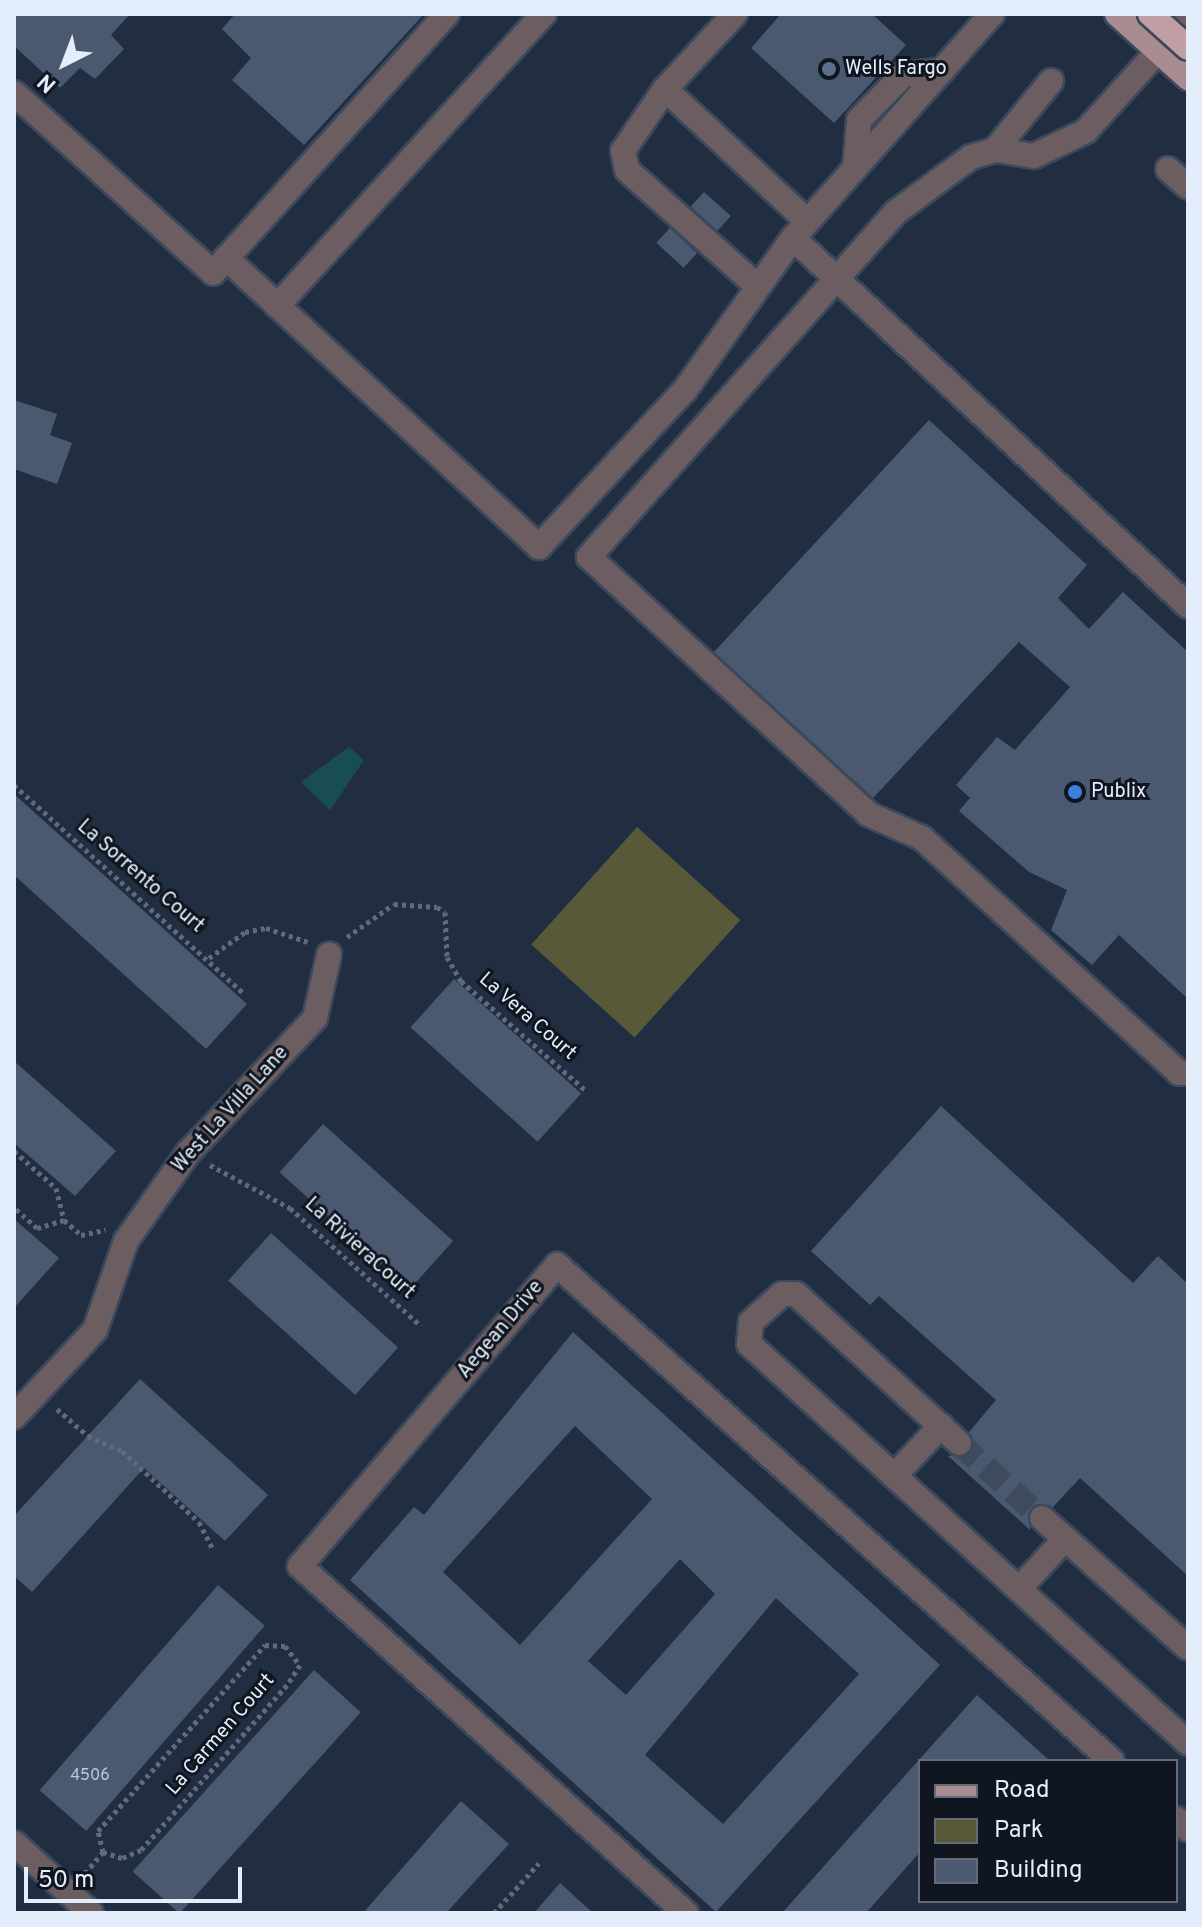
<!DOCTYPE html>
<html>
<head>
<meta charset="utf-8">
<style>
  body { margin:0 }
  #map { position:relative; width:1202px; height:1927px; overflow:hidden; background:#212e42; font-family:Overpass,sans-serif }
  div>[style] { position:absolute }
  .green>* { inset:0; background:#575939; transform-origin:0 0 }
  .water>* { inset:0; background:#184e52 }
  .building>* { inset:0; background:#4a5970; transform-origin:0 0 }
  .minor-tunnel>* { height:24px; margin-top:-12px; transform-origin:0; background:repeating-linear-gradient(90deg,#3e4b5e 0 24px,transparent 0 36px) }
  .path>* { height:5px; margin-top:-2.5px; transform-origin:0; background:repeating-linear-gradient(90deg,#5f6a7c 0 4px,transparent 0 8px) }
  .roads { filter:drop-shadow(2px 0 #3c495c) drop-shadow(-2px 0 #3c495c) drop-shadow(0 2px #3c495c) drop-shadow(0 -2px #3c495c) }
  .minor>* { height:24px; margin:-12px; padding:0 12px; transform-origin:12px; border-radius:12px; background:#6b5d60 }
  .major>* { height:24px; margin:-12px; padding:0 12px; transform-origin:12px; border-radius:12px; background:#a98c92 }
  .bridges { filter:drop-shadow(2px 0 #3c495c) drop-shadow(-2px 0 #3c495c) drop-shadow(0 2px #3c495c) drop-shadow(0 -2px #3c495c) }
  .highway-bridge>* { height:24px; margin:-12px; padding:0 12px; transform-origin:12px; border-radius:12px; background:#c19ea5 }
  .dots>* { width:22px; height:22px; translate:-50% -50%; box-sizing:border-box; border:4px solid #10161f; border-radius:50% }
  span { translate:-50% -50%; white-space:nowrap; text-align:center; line-height:1.15; -webkit-text-stroke:6px #10161f; paint-order:stroke }
  .number-label { font-size:16px; color:#bec8d8 }
  .number-label span { -webkit-text-stroke-width:0 }
  .poi-label { font-size:20px; color:#e4edfb }
  .left { translate:0 -50%; text-align:left }
  .street-label { font-size:20px; color:#e4edfb }
  .frame { position:absolute; inset:0; border:16px solid #e4edfb; pointer-events:none }
  .legend { position:absolute; left:918px; top:1759px; width:260px; height:144px; box-sizing:border-box; background:#10161f; border:2px solid #656c77; margin:0; padding:10px 14px; list-style:none; font-size:24px; color:#e4edfb }
  .legend li { display:flex; align-items:center; gap:16px; height:40px }
  .legend b { width:40px; border:2px solid #656c77 }
  .north { position:absolute; left:24px; top:24px; width:80px; height:80px; -webkit-text-stroke:6px #10161f; paint-order:stroke; rotate:222deg; font-size:22px; font-weight:700; line-height:32px; text-align:center; color:#e4edfb }
  .north::after { content:''; display:block; margin:auto; width:28px; height:36px; background:#e4edfb; clip-path:polygon(50% 0,100% 100%,50% 72%,0 100%) }
  .scale { position:absolute; left:24px; top:1867px; width:218px; height:36px; box-sizing:border-box; border:4px solid #e4edfb; border-top:0; padding-left:10px; font-size:24px; line-height:28px; white-space:nowrap; color:#e4edfb; -webkit-text-stroke:6px #10161f; paint-order:stroke }
</style>
</head>
<body>
<div id="map">
  <div class="green">
    <i style="left:637px;top:827px;width:139px;height:158px;rotate:42deg"></i>
  </div>
  <div class="water">
    <i style="clip-path:polygon(349px 747px,364px 760px,330px 810px,301px 782px)"></i>
  </div>
  <div class="building">
    <i style="clip-path:polygon(14px 14px,130px 14px,111px 35px,124px 49px,95px 79px,80px 68px,60px 88px,14px 46px)"></i>
    <i style="clip-path:polygon(235px 14px,424px 14px,304px 145px,232px 80px,251px 58px,222px 29px)"></i>
    <i style="clip-path:polygon(781px 14px,872px 14px,906px 45px,834px 123px,751px 48px)"></i>
    <i style="left:704px;top:192px;width:36px;height:20px;rotate:42deg"></i>
    <i style="left:670px;top:228px;width:37px;height:20px;rotate:43deg"></i>
    <i style="clip-path:polygon(14px 400px,57px 414px,50px 435px,72px 443px,57px 484px,14px 469px)"></i>
    <i style="clip-path:polygon(929px 420px,1087px 565px,1058px 598px,1089px 629px,1123px 592px,1188px 652px,1188px 999px,1119px 935px,1092px 965px,1051px 930px,1067px 890px,1029px 872px,959px 811px,970px 798px,956px 785px,997px 737px,1015px 750px,1070px 687px,1019px 642px,873px 798px,714px 652px)"></i>
    <i style="clip-path:polygon(14px 794px,247px 1004px,206px 1049px,14px 875px)"></i>
    <i style="left:454px;top:979px;width:171px;height:65px;rotate:42deg"></i>
    <i style="clip-path:polygon(14px 1061px,116px 1151px,75px 1196px,14px 1143px)"></i>
    <i style="clip-path:polygon(941px 1106px,1133px 1283px,1158px 1256px,1188px 1284px,1188px 1576px,1080px 1478px,1053px 1507px,1031px 1508px,1030px 1530px,948px 1456px,971px 1452px,969px 1432px,996px 1400px,879px 1296px,870px 1305px,811px 1251px)"></i>
    <i style="left:323px;top:1124px;width:175px;height:65px;rotate:42deg"></i>
    <i style="clip-path:polygon(14px 1219px,59px 1258px,14px 1308px)"></i>
    <i style="left:271px;top:1233px;width:171px;height:64px;rotate:42deg"></i>
    <i style="clip-path:polygon(evenodd,573px 1332px,940px 1665px,716px 1912px,350px 1580px,414px 1507px,424px 1515px,573px 1332px,575px 1426px,652px 1499px,520px 1645px,443px 1572px,575px 1426px,573px 1332px,680px 1559px,715px 1594px,626px 1695px,588px 1661px,680px 1559px,573px 1332px,776px 1598px,859px 1674px,723px 1824px,645px 1755px,776px 1598px)"></i>
    <i style="clip-path:polygon(140px 1379px,268px 1495px,225px 1541px,144px 1468px,32px 1592px,14px 1576px,14px 1516px)"></i>
    <i style="left:218px;top:1585px;width:62px;height:272px;rotate:41deg"></i>
    <i style="left:314px;top:1670px;width:63px;height:271px;rotate:42deg"></i>
    <i style="clip-path:polygon(977px 1695px,1050px 1761px,920px 1761px,920px 1852px,866px 1913px,782px 1913px)"></i>
    <i style="clip-path:polygon(461px 1801px,509px 1844px,446px 1913px,363px 1913px)"></i>
    <i style="clip-path:polygon(560px 1883px,593px 1913px,534px 1913px)"></i>
  </div>
  <div class="minor-tunnel">
    <i style="left:959px;top:1443px;width:112px;rotate:42.1deg"></i>
  </div>
  <div class="path">
    <i style="left:14px;top:785px;width:309px;rotate:42.2deg"></i>
    <i style="left:347px;top:937px;width:57px;rotate:-35.1deg"></i>
    <i style="left:394px;top:904px;width:43px;rotate:4deg"></i>
    <i style="left:437px;top:907px;width:9px;rotate:32deg"></i>
    <i style="left:445px;top:912px;width:45px;rotate:87.5deg"></i>
    <i style="left:447px;top:957px;width:28px;rotate:60deg"></i>
    <i style="left:461px;top:981px;width:165px;rotate:41.3deg"></i>
    <i style="left:209px;top:958px;width:44px;rotate:-35.8deg"></i>
    <i style="left:245px;top:932px;width:21px;rotate:-11deg"></i>
    <i style="left:266px;top:928px;width:44px;rotate:18.4deg"></i>
    <i style="left:14px;top:1151px;width:56px;rotate:41.4deg"></i>
    <i style="left:56px;top:1188px;width:33px;rotate:76deg"></i>
    <i style="left:64px;top:1220px;width:28px;rotate:163deg"></i>
    <i style="left:37px;top:1228px;width:31px;rotate:-138deg"></i>
    <i style="left:210px;top:1165px;width:91px;rotate:28.3deg"></i>
    <i style="left:290px;top:1208px;width:176px;rotate:42deg"></i>
    <i style="left:64px;top:1220px;width:23px;rotate:41deg"></i>
    <i style="left:81px;top:1235px;width:25px;rotate:-12deg"></i>
    <i style="left:57px;top:1409px;width:41px;rotate:41.1deg"></i>
    <i style="left:88px;top:1436px;width:37px;rotate:24deg"></i>
    <i style="left:122px;top:1451px;width:105px;rotate:42.7deg"></i>
    <i style="left:199px;top:1522px;width:29px;rotate:63deg"></i>
    <i style="left:265px;top:1645px;width:20px;rotate:3deg"></i>
    <i style="left:285px;top:1646px;width:24px;rotate:52deg"></i>
    <i style="left:300px;top:1665px;width:24px;rotate:123deg"></i>
    <i style="left:287px;top:1685px;width:220px;rotate:131.5deg"></i>
    <i style="left:141px;top:1850px;width:21px;rotate:157deg"></i>
    <i style="left:122px;top:1858px;width:20px;rotate:-162deg"></i>
    <i style="left:103px;top:1852px;width:22px;rotate:-103deg"></i>
    <i style="left:98px;top:1831px;width:250px;rotate:-48.1deg"></i>
    <i style="left:85px;top:1873px;width:28px;rotate:-49deg"></i>
    <i style="left:494px;top:1913px;width:67px;rotate:-48deg"></i>
  </div>
  <div class="roads">
    <div class="minor">
      <i style="left:735px;top:14px;width:103px;rotate:133deg"></i>
      <i style="left:665px;top:89px;width:75px;rotate:124.1deg"></i>
      <i style="left:623px;top:151px;width:19px;rotate:78deg"></i>
      <i style="left:627px;top:170px;width:174px;rotate:41.7deg"></i>
      <i style="left:1188px;top:18px;width:152px;rotate:132.1deg"></i>
      <i style="left:1086px;top:131px;width:58px;rotate:154.3deg"></i>
      <i style="left:1034px;top:156px;width:39px;rotate:-171deg"></i>
      <i style="left:995px;top:150px;width:25px;rotate:164deg"></i>
      <i style="left:971px;top:157px;width:93px;rotate:143.7deg"></i>
      <i style="left:896px;top:212px;width:462px;rotate:131.7deg"></i>
      <i style="left:589px;top:557px;width:379px;rotate:42.6deg"></i>
      <i style="left:868px;top:814px;width:59px;rotate:24deg"></i>
      <i style="left:922px;top:838px;width:348px;rotate:42.4deg"></i>
      <i style="left:1179px;top:1073px;width:9px"></i>
      <i style="left:665px;top:89px;width:194px;rotate:42.9deg"></i>
      <i style="left:14px;top:93px;width:268px;rotate:42.1deg"></i>
      <i style="left:213px;top:273px;width:349px;rotate:-47.9deg"></i>
      <i style="left:995px;top:150px;width:89px;rotate:-50.9deg"></i>
      <i style="left:855px;top:168px;width:48px;rotate:-85.2deg"></i>
      <i style="left:859px;top:120px;width:63px;rotate:-45.6deg"></i>
      <i style="left:903px;top:75px;width:40px;rotate:-7.1deg"></i>
      <i style="left:1168px;top:169px;width:27px;rotate:42deg"></i>
      <i style="left:793px;top:238px;width:540px;rotate:42.97deg"></i>
      <i style="left:226px;top:258px;width:426px;rotate:42.7deg"></i>
      <i style="left:539px;top:547px;width:214px;rotate:-47.1deg"></i>
      <i style="left:685px;top:390px;width:186px;rotate:-54.6deg"></i>
      <i style="left:793px;top:238px;width:300px;rotate:-48.4deg"></i>
      <i style="left:277px;top:306px;width:396px;rotate:-47.6deg"></i>
      <i style="left:14px;top:1417px;width:119px;rotate:-47deg"></i>
      <i style="left:95px;top:1330px;width:94px;rotate:-70.8deg"></i>
      <i style="left:126px;top:1241px;width:108px;rotate:-54.8deg"></i>
      <i style="left:188px;top:1153px;width:185px;rotate:-46.7deg"></i>
      <i style="left:315px;top:1018px;width:65px;rotate:-77.5deg"></i>
      <i style="left:959px;top:1443px;width:221px;rotate:-137.6deg"></i>
      <i style="left:796px;top:1294px;width:14px;rotate:180deg"></i>
      <i style="left:782px;top:1294px;width:42px;rotate:137.9deg"></i>
      <i style="left:751px;top:1322px;width:22px;rotate:95deg"></i>
      <i style="left:749px;top:1344px;width:593px;rotate:42.27deg"></i>
      <i style="left:894px;top:1476px;width:69px;rotate:-46.8deg"></i>
      <i style="left:1042px;top:1518px;width:195px;rotate:41.7deg"></i>
      <i style="left:1019px;top:1589px;width:68px;rotate:-47.4deg"></i>
      <i style="left:1176px;top:1819px;width:16px;rotate:40deg"></i>
      <i style="left:14px;top:1843px;width:104px;rotate:42.3deg"></i>
      <i style="left:686px;top:1913px;width:519px;rotate:-138.05deg"></i>
      <i style="left:300px;top:1566px;width:396px;rotate:-49.5deg"></i>
      <i style="left:557px;top:1265px;width:744px;rotate:41.79deg"></i>
    </div>
    <div class="major">
      <i style="left:1117px;top:14px;width:96px;rotate:42deg"></i>
    </div>
  </div>
  <div class="bridges">
    <div class="highway-bridge">
      <i style="left:1150px;top:14px;width:51px;rotate:41.8deg"></i>
    </div>
  </div>
  <div class="dots">
    <i style="left:829px;top:69px;background:#5c6f8a"></i>
    <i style="left:1075px;top:792px;background:#3f7fe0"></i>
  </div>
  <div class="number-label">
    <span style="left:90px;top:1776px">4506</span>
  </div>
  <div class="poi-label">
    <span class="left" style="left:845px;top:69px">Wells Fargo</span>
    <span class="left" style="left:1091px;top:792px">Publix</span>
  </div>
  <div class="street-label">
    <span style="left:140px;top:877px;rotate:41deg">La Sorrento Court</span>
    <span style="left:527px;top:1017px;rotate:41deg">La Vera Court</span>
    <span style="left:231px;top:1110px;rotate:-48deg">West La Villa Lane</span>
    <span style="left:359px;top:1249px;rotate:42deg">La RivieraCourt</span>
    <span style="left:501px;top:1330px;rotate:-50deg">Aegean Drive</span>
    <span style="left:221px;top:1735px;rotate:-49deg">La Carmen Court</span>
  </div>
  <div class="frame"></div>
  <ul class="legend">
  <li><b style="height:10px;background:#a98c92"></b>Road</li>
  <li><b style="height:22px;background:#575939"></b>Park</li>
  <li><b style="height:22px;background:#4a5970"></b>Building</li>
  </ul>
  <div class="north">N</div>
  <div class="scale">50 m</div>
</div>
</body>
</html>
